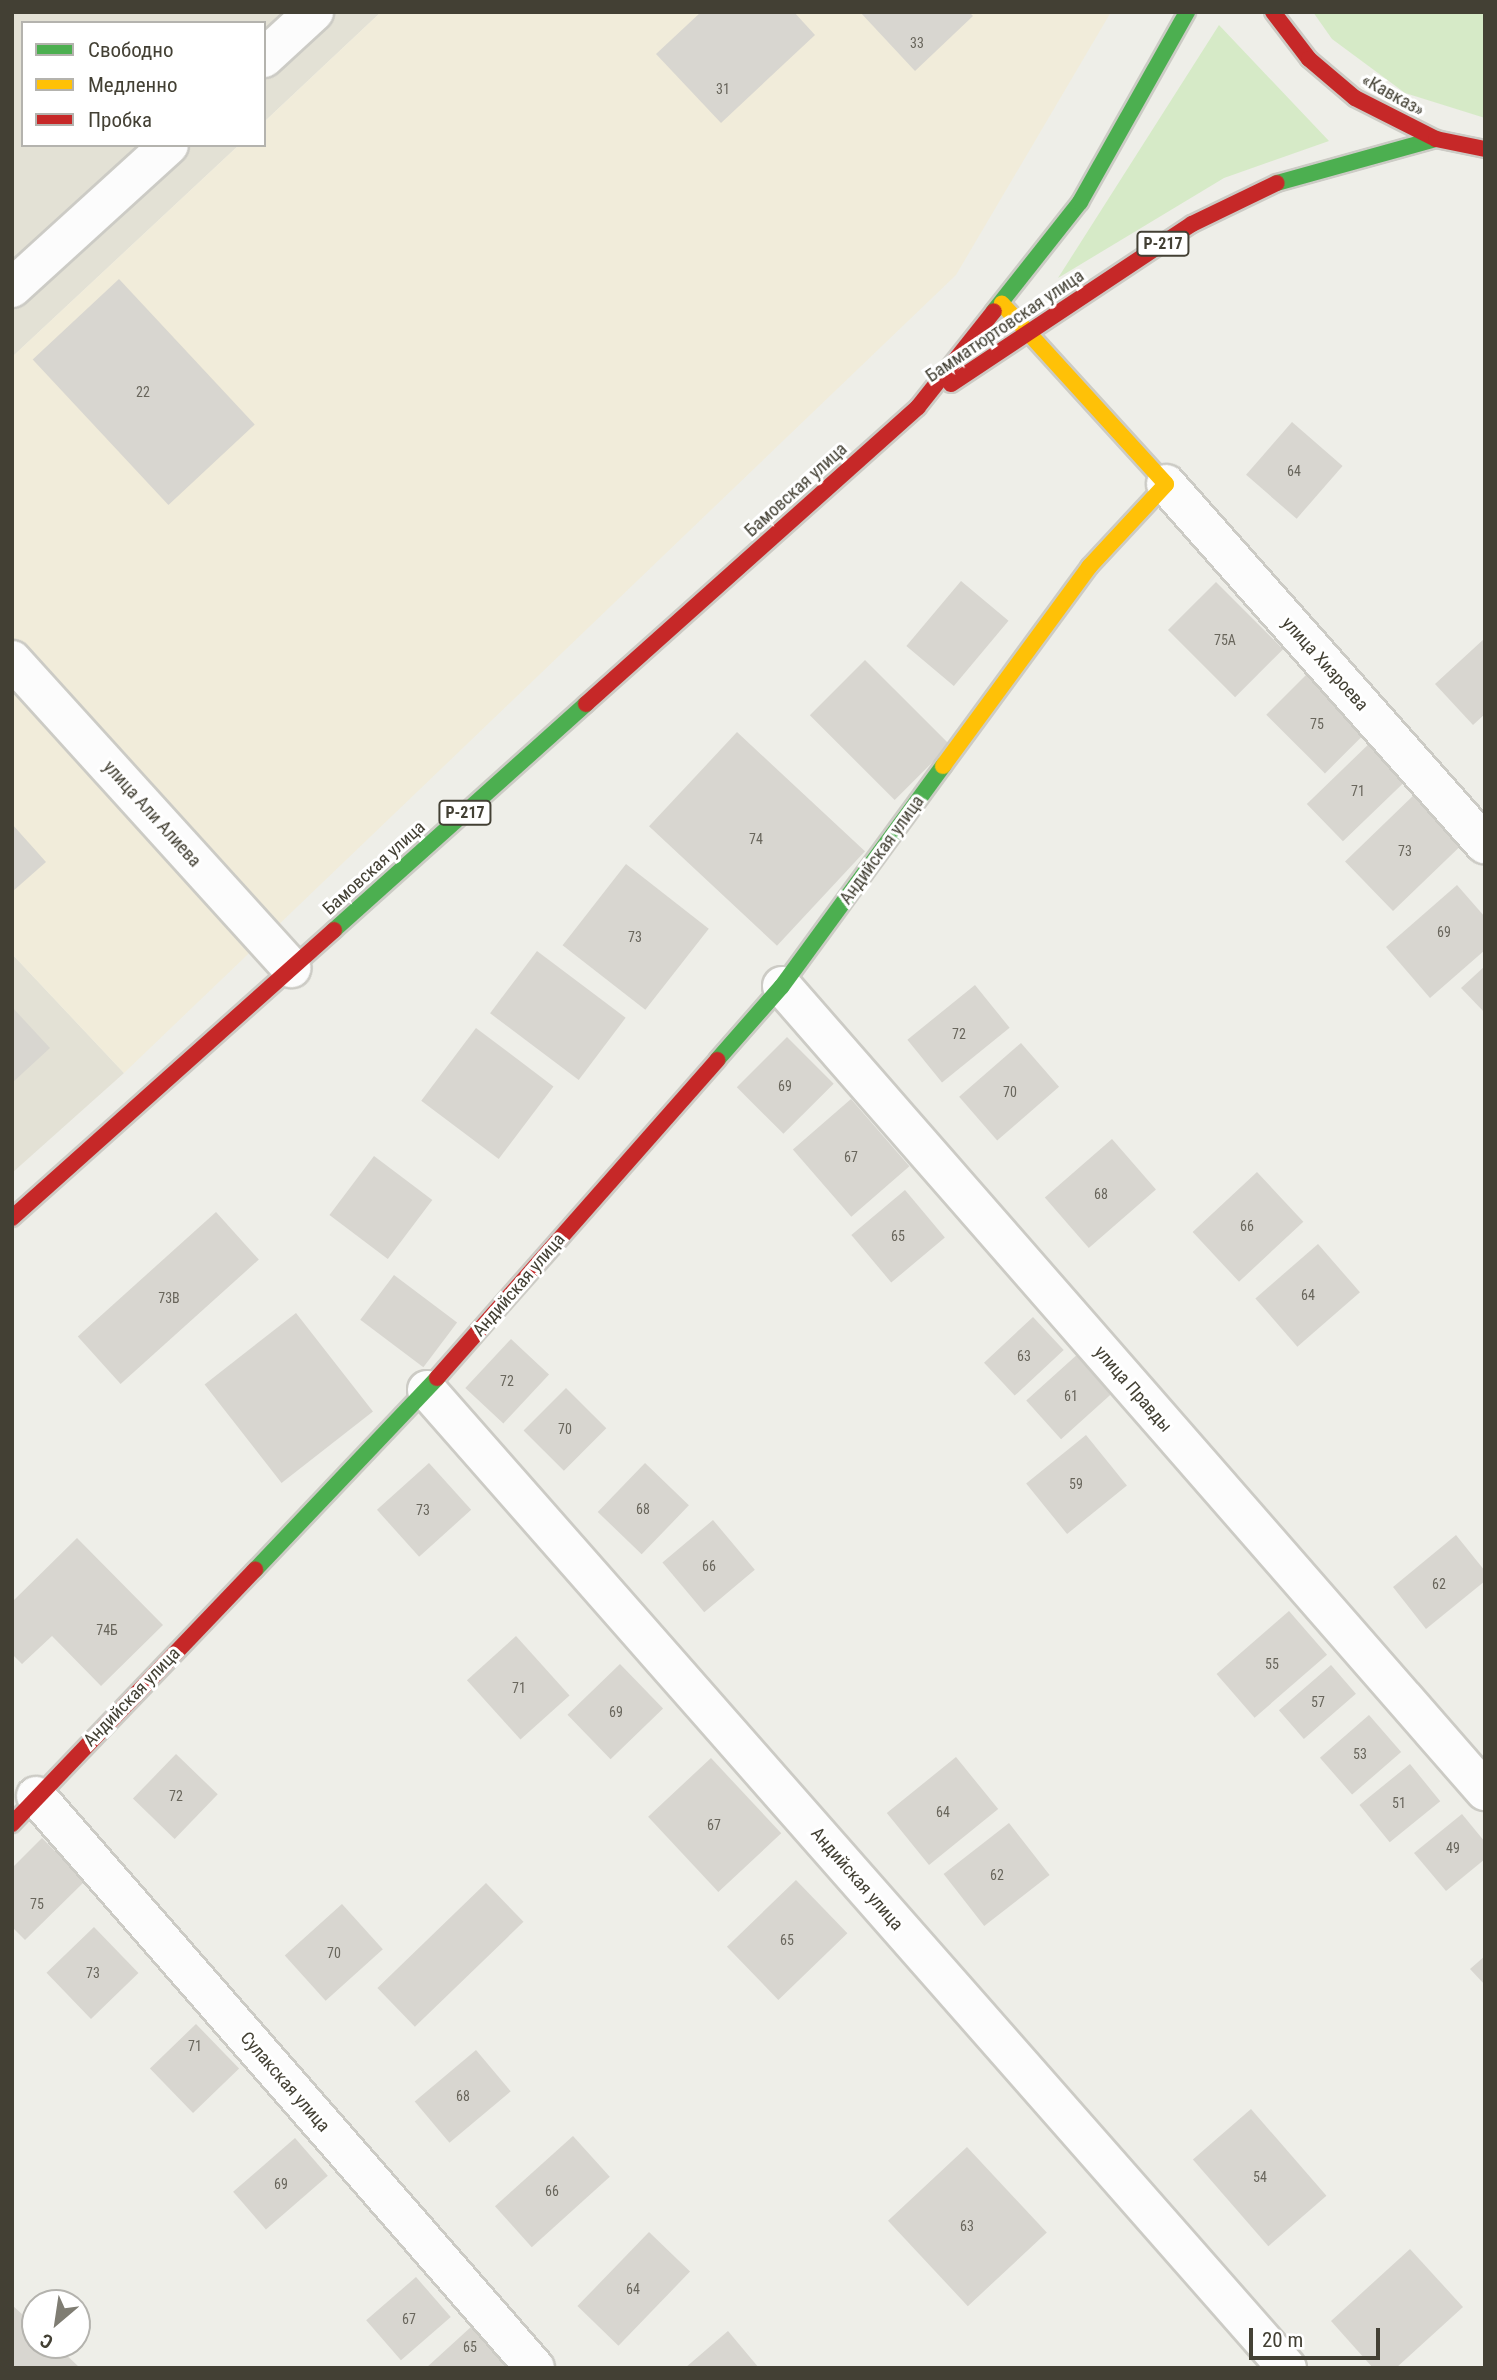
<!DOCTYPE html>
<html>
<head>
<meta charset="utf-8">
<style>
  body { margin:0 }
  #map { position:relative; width:1497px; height:2380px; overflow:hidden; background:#eeeee8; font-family:"Roboto Condensed",sans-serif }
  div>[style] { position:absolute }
  .residential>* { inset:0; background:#e3e1d5 }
  .commercial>* { inset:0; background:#f1ecda }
  .green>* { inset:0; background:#d6eac7 }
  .building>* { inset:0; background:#d8d6d0; transform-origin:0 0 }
  .roads { filter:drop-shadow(2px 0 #cccbc5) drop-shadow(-2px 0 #cccbc5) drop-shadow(0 2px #cccbc5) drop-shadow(0 -2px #cccbc5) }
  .street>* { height:38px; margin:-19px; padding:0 19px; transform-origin:19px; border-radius:19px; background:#fcfcfc }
  .fast>* { height:16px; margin:-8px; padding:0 8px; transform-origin:8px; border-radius:8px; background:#4caf50 }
  .slow>* { height:16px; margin:-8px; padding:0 8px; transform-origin:8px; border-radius:8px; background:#ffc107 }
  .jam>* { height:16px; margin:-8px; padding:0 8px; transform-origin:8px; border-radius:8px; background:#c62828 }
  span { translate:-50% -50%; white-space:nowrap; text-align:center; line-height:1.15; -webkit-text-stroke:6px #fff; paint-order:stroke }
  .number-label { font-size:14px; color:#69665c }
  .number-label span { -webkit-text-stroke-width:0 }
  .shield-label span { padding:2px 5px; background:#fff; border:2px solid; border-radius:5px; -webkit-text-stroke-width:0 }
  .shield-label { font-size:16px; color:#434034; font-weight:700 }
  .street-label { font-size:18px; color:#434034 }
  .frame { position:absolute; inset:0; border:14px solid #434034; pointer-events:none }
  .legend { position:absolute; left:21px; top:21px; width:245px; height:126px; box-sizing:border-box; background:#fff; border:2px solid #b4b3ae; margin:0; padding:9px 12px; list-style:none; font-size:21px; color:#434034 }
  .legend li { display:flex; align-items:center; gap:14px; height:35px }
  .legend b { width:35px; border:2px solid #b4b3ae }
  .north { position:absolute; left:21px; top:2289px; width:70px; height:70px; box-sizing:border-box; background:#fff; border:2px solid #b4b3ae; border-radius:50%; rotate:209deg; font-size:19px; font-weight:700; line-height:28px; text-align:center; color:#434034 }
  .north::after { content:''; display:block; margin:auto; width:24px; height:32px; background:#7f7d73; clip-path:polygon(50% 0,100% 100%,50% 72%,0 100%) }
  .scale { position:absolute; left:1249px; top:2328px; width:131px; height:32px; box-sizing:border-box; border:4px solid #434034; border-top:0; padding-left:9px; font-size:21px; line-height:24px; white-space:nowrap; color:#434034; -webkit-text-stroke:5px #fff; paint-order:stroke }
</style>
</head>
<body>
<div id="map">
  <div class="residential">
    <i style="clip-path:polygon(12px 12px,381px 12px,264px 122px,264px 23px,23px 23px,23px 145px,239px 145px,12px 357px)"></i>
    <i style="clip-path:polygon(12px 954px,124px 1073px,12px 1173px)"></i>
  </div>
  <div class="commercial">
    <i style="clip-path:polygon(381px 12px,1111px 12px,956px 275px,124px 1073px,12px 954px,12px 357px,239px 145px,264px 145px,264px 122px)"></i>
  </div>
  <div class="green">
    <i style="clip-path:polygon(1313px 12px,1485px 12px,1485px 118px,1405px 93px,1332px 39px)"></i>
    <i style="clip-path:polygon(1219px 25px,1329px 141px,1224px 178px,1058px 278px)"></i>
  </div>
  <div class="building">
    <i style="clip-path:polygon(701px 12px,794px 12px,815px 35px,721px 123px,656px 54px)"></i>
    <i style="clip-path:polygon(860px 12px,969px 12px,973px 16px,915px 71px)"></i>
    <i style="left:119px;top:279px;width:199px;height:118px;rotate:47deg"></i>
    <i style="left:1292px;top:422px;width:67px;height:70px;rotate:41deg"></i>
    <i style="left:961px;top:581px;width:62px;height:85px;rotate:40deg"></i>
    <i style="left:1216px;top:582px;width:95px;height:68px;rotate:45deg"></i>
    <i style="clip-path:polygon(1485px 638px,1485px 714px,1473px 725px,1435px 684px)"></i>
    <i style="left:865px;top:660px;width:120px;height:78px;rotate:45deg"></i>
    <i style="left:1308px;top:673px;width:83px;height:59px;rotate:45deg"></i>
    <i style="left:737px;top:732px;width:175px;height:129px;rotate:43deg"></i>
    <i style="left:1373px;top:740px;width:52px;height:92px;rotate:46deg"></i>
    <i style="left:1417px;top:792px;width:69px;height:100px;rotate:46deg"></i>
    <i style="clip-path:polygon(12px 824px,46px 862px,12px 892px)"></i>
    <i style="left:626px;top:864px;width:105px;height:103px;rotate:38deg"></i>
    <i style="clip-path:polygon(1457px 885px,1485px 917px,1485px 950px,1430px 998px,1386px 947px)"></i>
    <i style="left:537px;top:951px;width:111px;height:78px;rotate:37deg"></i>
    <i style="clip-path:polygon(1485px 966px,1485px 1013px,1461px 988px)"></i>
    <i style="left:975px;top:985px;width:55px;height:87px;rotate:51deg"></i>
    <i style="clip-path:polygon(12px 1007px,50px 1048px,12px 1083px)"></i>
    <i style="left:476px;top:1028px;width:97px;height:91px;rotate:37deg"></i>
    <i style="left:787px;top:1037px;width:66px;height:71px;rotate:45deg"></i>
    <i style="left:1021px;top:1043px;width:58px;height:82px;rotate:49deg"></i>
    <i style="left:851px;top:1099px;width:89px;height:77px;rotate:49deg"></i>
    <i style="left:1112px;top:1139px;width:67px;height:89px;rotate:49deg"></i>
    <i style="left:374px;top:1156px;width:73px;height:74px;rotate:37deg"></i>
    <i style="left:1257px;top:1172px;width:68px;height:88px;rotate:47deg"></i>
    <i style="left:905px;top:1190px;width:62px;height:70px;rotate:50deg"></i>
    <i style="left:216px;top:1212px;width:64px;height:186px;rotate:48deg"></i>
    <i style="left:1318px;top:1244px;width:64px;height:83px;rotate:49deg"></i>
    <i style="left:394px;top:1275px;width:79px;height:56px;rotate:37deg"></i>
    <i style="left:296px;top:1313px;width:125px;height:116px;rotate:52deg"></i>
    <i style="left:1033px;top:1317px;width:45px;height:67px;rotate:47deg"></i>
    <i style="left:511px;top:1339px;width:52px;height:67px;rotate:43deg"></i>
    <i style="left:1079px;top:1353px;width:52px;height:71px;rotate:48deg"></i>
    <i style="left:566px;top:1388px;width:57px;height:60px;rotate:45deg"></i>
    <i style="left:1086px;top:1435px;width:65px;height:77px;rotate:51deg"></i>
    <i style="left:429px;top:1463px;width:63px;height:70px;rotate:48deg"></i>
    <i style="left:645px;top:1463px;width:61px;height:68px;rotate:44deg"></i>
    <i style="left:713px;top:1520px;width:65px;height:66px;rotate:50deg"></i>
    <i style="clip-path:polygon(1456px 1535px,1485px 1571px,1485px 1581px,1426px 1629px,1393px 1587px)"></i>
    <i style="clip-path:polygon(77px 1538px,163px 1625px,101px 1686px,52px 1636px,22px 1664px,12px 1654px,12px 1602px)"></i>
    <i style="left:1289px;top:1611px;width:58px;height:96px;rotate:49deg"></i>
    <i style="left:516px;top:1636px;width:80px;height:66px;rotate:48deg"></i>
    <i style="left:620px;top:1664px;width:62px;height:73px;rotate:46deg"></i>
    <i style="left:1331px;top:1665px;width:38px;height:69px;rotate:49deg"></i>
    <i style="left:1369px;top:1715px;width:49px;height:65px;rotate:49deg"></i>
    <i style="left:176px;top:1754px;width:58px;height:62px;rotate:44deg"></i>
    <i style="left:956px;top:1757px;width:67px;height:89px;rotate:51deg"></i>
    <i style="left:711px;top:1758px;width:103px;height:86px;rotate:47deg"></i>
    <i style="left:1410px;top:1764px;width:48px;height:65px;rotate:51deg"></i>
    <i style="clip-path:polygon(1462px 1814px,1485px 1842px,1485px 1859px,1446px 1891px,1414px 1853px)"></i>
    <i style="left:1009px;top:1823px;width:66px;height:83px;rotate:52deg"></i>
    <i style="clip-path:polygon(42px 1838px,85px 1881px,25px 1940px,12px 1927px,12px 1868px)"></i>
    <i style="left:796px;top:1880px;width:74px;height:96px;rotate:46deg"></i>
    <i style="left:486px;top:1883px;width:54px;height:151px;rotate:46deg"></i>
    <i style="left:342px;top:1904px;width:61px;height:77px;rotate:48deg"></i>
    <i style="left:94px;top:1927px;width:64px;height:66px;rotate:46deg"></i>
    <i style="clip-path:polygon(1485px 1956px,1485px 1985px,1470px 1969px)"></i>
    <i style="left:196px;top:2024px;width:62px;height:64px;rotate:46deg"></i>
    <i style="left:476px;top:2050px;width:54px;height:80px;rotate:50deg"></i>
    <i style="left:1251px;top:2109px;width:115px;height:77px;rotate:49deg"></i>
    <i style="left:573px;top:2136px;width:55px;height:105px;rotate:48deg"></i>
    <i style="left:295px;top:2138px;width:50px;height:82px;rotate:49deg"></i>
    <i style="left:967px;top:2147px;width:117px;height:108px;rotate:47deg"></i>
    <i style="left:649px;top:2232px;width:57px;height:103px;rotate:44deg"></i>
    <i style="clip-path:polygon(1410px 2249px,1463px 2307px,1396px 2368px,1373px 2368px,1331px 2321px)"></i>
    <i style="left:416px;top:2277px;width:53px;height:66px;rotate:49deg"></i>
    <i style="clip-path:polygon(12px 2305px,35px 2326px,35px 2345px,56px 2345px,80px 2368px,12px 2368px)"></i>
    <i style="clip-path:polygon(472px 2326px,510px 2368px,426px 2368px)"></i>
    <i style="clip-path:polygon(728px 2331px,759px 2368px,685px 2368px)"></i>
  </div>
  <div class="roads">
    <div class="street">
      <i style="left:264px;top:58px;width:68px;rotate:-42.6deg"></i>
      <i style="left:12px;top:288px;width:212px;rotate:-42.3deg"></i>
      <i style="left:1166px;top:484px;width:481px;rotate:48.5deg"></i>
      <i style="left:12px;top:660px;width:416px;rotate:47.8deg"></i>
      <i style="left:782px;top:986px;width:1069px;rotate:48.87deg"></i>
      <i style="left:427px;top:1390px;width:1302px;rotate:48.67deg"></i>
      <i style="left:36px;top:1796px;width:759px;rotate:48.9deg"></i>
    </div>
    <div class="fast">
      <i style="left:1277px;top:183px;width:165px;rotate:-15.5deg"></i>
      <i style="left:994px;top:311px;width:139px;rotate:-51.7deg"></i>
      <i style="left:1080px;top:202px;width:218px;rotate:-60.6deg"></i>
      <i style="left:334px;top:930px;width:338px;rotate:-41.9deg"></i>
      <i style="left:717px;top:1060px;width:98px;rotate:-48.7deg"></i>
      <i style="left:782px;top:986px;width:273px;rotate:-53.8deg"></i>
      <i style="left:255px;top:1570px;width:265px;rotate:-46.5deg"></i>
    </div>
    <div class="slow">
      <i style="left:943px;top:766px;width:247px;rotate:-53.7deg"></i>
      <i style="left:1089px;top:567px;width:113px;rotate:-47.1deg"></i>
      <i style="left:1166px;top:484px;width:244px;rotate:-132.3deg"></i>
    </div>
    <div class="jam">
      <i style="left:1273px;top:12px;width:59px;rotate:52.5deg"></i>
      <i style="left:1309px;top:59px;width:60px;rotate:40.3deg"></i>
      <i style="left:1355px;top:98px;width:91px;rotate:26.8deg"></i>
      <i style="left:1436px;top:139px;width:50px;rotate:11.5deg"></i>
      <i style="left:951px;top:384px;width:289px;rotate:-33.6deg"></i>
      <i style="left:1192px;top:224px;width:94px;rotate:-25.8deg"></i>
      <i style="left:586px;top:704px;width:445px;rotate:-41.8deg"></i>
      <i style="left:918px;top:407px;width:122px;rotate:-51.6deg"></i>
      <i style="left:12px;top:1218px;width:432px;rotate:-41.8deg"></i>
      <i style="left:437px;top:1378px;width:424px;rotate:-48.6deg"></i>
      <i style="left:12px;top:1824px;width:352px;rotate:-46.3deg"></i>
    </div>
  </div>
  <div class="number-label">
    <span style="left:917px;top:43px">33</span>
    <span style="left:723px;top:89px">31</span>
    <span style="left:143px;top:392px">22</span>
    <span style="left:1294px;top:471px">64</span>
    <span style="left:1225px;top:640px">75А</span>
    <span style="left:1317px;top:724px">75</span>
    <span style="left:1358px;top:791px">71</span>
    <span style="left:756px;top:839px">74</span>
    <span style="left:1405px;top:851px">73</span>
    <span style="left:1444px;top:932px">69</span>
    <span style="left:635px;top:937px">73</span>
    <span style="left:959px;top:1034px">72</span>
    <span style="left:785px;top:1086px">69</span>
    <span style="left:1010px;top:1092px">70</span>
    <span style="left:851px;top:1157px">67</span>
    <span style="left:1101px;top:1194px">68</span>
    <span style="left:1247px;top:1226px">66</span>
    <span style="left:898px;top:1236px">65</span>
    <span style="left:1308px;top:1295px">64</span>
    <span style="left:169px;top:1298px">73В</span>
    <span style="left:1024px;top:1356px">63</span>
    <span style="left:507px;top:1381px">72</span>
    <span style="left:1071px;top:1396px">61</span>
    <span style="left:565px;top:1429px">70</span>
    <span style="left:1076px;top:1484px">59</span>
    <span style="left:643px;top:1509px">68</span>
    <span style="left:423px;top:1510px">73</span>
    <span style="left:709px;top:1566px">66</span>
    <span style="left:1439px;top:1584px">62</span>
    <span style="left:107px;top:1630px">74Б</span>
    <span style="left:1272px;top:1664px">55</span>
    <span style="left:519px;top:1688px">71</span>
    <span style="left:1318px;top:1702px">57</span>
    <span style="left:616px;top:1712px">69</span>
    <span style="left:1360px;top:1754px">53</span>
    <span style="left:176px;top:1796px">72</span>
    <span style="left:1399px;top:1803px">51</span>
    <span style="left:943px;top:1812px">64</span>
    <span style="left:714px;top:1825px">67</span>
    <span style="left:1453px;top:1848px">49</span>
    <span style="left:997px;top:1875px">62</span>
    <span style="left:37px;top:1904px">75</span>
    <span style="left:787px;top:1940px">65</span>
    <span style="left:334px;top:1953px">70</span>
    <span style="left:93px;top:1973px">73</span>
    <span style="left:195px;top:2046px">71</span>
    <span style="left:463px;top:2096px">68</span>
    <span style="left:1260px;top:2177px">54</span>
    <span style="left:281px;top:2184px">69</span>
    <span style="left:552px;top:2191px">66</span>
    <span style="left:967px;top:2226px">63</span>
    <span style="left:633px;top:2289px">64</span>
    <span style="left:409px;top:2319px">67</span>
    <span style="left:470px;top:2347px">65</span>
  </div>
  <div class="shield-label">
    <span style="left:1163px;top:244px">Р-217</span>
    <span style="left:465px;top:813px">Р-217</span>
  </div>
  <div class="street-label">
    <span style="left:1393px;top:95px;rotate:29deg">«Кавказ»</span>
    <span style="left:1005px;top:326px;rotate:-34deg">Бамматюртовская улица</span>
    <span style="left:796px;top:490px;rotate:-42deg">Бамовская улица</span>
    <span style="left:1325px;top:664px;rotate:48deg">улица Хизроева</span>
    <span style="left:152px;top:814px;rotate:48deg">улица Али Алиева</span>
    <span style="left:882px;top:850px;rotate:-54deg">Андийская улица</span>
    <span style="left:374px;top:868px;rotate:-42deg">Бамовская улица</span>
    <span style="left:519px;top:1285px;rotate:-49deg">Андийская улица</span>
    <span style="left:1133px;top:1389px;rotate:49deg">улица Правды</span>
    <span style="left:132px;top:1697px;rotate:-46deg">Андийская улица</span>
    <span style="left:857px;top:1879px;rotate:49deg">Андийская улица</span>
    <span style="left:285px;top:2082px;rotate:49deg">Сулакская улица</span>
  </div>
  <div class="frame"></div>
  <ul class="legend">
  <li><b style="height:9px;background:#4caf50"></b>Свободно</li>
  <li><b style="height:9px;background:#ffc107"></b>Медленно</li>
  <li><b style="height:9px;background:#c62828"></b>Пробка</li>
  </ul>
  <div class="north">С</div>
  <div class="scale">20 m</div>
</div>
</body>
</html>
